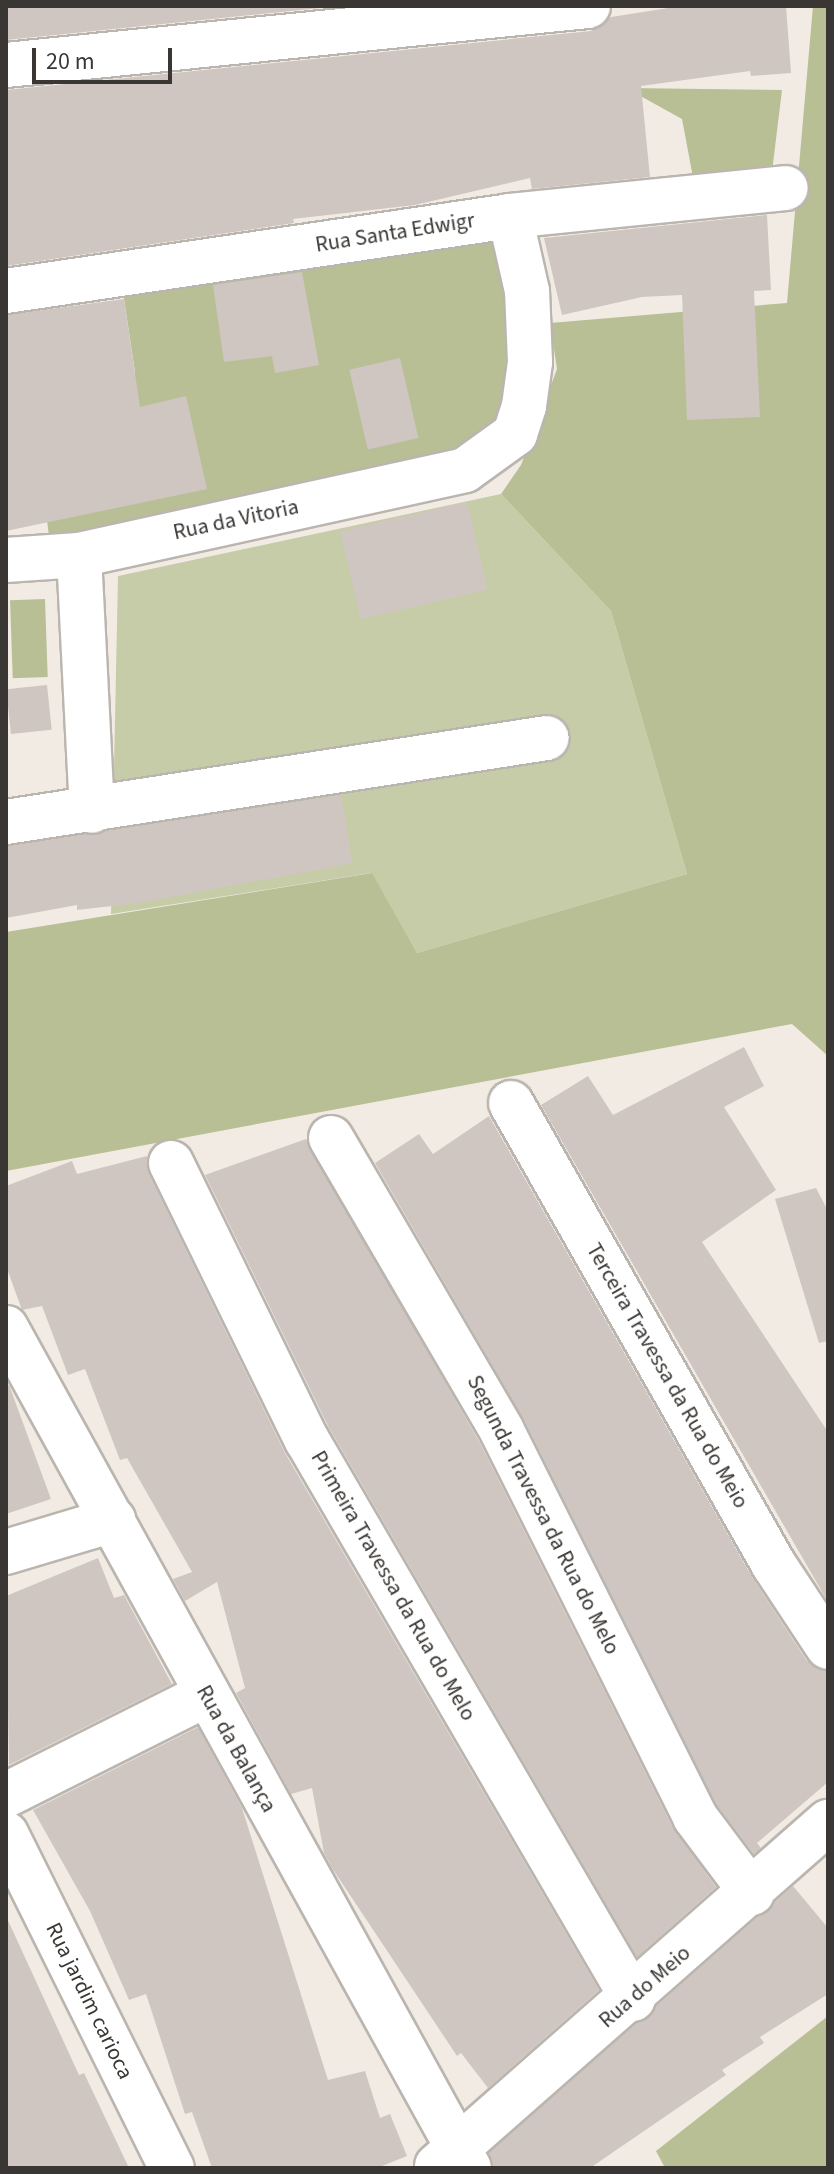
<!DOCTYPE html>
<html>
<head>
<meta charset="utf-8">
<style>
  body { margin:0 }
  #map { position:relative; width:834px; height:2174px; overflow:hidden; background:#f2ebe4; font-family:"Source Sans 3",sans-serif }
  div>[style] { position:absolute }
  .green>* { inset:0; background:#c6cca8 }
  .forest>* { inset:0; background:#b9bf94; transform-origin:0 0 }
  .building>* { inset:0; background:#cfc6c2; transform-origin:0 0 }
  .roads { filter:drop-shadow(2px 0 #bbb5af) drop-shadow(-2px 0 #bbb5af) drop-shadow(0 2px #bbb5af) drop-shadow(0 -2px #bbb5af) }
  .minor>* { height:44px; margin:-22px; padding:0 22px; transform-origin:22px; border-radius:22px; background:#fff }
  span { translate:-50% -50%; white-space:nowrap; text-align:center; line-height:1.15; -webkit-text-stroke:6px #fff; paint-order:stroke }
  .street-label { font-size:22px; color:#393633 }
  .frame { position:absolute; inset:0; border:8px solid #393633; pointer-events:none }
  .scale { position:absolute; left:32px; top:48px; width:140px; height:36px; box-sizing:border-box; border:4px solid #393633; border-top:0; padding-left:10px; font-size:24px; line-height:28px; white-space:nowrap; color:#393633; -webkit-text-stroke:6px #fff; paint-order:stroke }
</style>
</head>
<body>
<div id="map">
  <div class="green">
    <i style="clip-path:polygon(501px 494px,611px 611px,687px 874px,417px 953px,371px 873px,111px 914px,118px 576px)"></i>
  </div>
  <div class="forest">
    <i style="clip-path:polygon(813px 6px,828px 6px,828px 1056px,792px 1024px,6px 1171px,6px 932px,372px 873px,417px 953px,687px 874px,611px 611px,501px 494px,521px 465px,557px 369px,550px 323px,787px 303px)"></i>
    <i style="clip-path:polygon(626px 88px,782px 90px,771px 180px,695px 188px,682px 119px)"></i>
    <i style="clip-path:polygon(494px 239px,516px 302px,500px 420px,452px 462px,49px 536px,29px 383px,135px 372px,123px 292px)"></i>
    <i style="left:45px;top:599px;width:78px;height:35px;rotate:88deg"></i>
    <i style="clip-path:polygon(828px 2016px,828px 2168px,665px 2168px,656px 2151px)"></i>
  </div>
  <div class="building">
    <i style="clip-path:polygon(6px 6px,340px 6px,6px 40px)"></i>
    <i style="clip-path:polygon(681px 6px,786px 6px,791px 73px,751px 76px,750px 71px,641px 86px,650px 177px,532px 189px,530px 178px,415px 205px,293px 219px,294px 223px,6px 266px,6px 90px,591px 31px,611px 17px)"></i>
    <i style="clip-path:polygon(767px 215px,771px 290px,754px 291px,760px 417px,687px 420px,682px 295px,642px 297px,562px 315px,544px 238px)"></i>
    <i style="clip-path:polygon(302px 272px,319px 365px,275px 373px,272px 356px,224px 362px,213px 285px)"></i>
    <i style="clip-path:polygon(124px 299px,140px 407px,186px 396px,207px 489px,6px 531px,6px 315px)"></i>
    <i style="left:400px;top:358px;width:82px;height:52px;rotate:77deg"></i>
    <i style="left:467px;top:502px;width:90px;height:130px;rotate:77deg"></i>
    <i style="left:47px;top:685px;width:45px;height:41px;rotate:84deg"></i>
    <i style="clip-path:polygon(341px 795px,352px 863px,139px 903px,77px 910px,77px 905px,6px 918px,6px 846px)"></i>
    <i style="clip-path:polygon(744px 1047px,764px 1086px,724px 1107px,776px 1190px,702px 1242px,828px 1432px,828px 1602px,541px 1105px,588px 1076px,613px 1115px)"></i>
    <i style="clip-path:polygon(489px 1116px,752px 1577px,807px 1661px,828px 1672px,828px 1782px,757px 1843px,761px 1848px,754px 1854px,716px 1804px,524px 1420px,375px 1163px,419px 1134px,433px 1154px)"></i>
    <i style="clip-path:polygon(306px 1139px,480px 1443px,673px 1828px,716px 1887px,637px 1957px,329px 1428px,205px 1175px)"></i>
    <i style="clip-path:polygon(147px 1156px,149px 1174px,285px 1453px,599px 1990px,488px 2088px,461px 2053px,457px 2056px,332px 1868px,324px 1853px,312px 1788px,291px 1794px,236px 1693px,245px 1688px,217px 1582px,185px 1601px,173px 1579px,192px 1572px,127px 1458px,120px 1460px,85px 1369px,68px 1375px,42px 1306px,22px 1310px,6px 1266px,6px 1186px,72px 1161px,77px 1174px)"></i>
    <i style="clip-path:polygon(816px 1188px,828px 1211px,828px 1341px,819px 1343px,775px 1199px)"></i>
    <i style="clip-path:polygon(9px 1385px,51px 1499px,6px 1514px,6px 1386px)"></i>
    <i style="clip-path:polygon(98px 1558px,114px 1598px,124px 1595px,172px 1684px,9px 1765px,6px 1596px)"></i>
    <i style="clip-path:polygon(198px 1727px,242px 1808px,328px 2080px,365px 2071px,380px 2118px,390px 2114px,407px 2156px,377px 2168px,212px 2168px,192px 2112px,185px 2114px,146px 1994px,129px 2000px,90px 1911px,33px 1810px)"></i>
    <i style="clip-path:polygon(793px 1886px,828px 1928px,828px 1994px,760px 2037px,764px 2043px,722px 2070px,726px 2075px,590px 2168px,494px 2168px,489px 2153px)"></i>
    <i style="clip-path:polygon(6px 1916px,79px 2075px,84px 2073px,129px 2168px,6px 2168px)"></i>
  </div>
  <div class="roads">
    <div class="minor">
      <i style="left:6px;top:65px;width:585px;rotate:-5.79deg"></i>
      <i style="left:6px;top:291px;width:510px;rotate:-8.46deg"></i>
      <i style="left:510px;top:216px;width:277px;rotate:-5.8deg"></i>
      <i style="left:79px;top:555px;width:256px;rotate:87.1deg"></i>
      <i style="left:6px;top:560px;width:73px;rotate:-3.9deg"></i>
      <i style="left:79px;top:555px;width:395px;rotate:-12.4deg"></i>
      <i style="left:465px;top:470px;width:62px;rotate:-35.8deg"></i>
      <i style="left:515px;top:434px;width:29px;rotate:-72deg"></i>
      <i style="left:524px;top:406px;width:44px;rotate:-82.2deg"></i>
      <i style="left:530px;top:362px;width:71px;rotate:-92.4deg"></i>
      <i style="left:527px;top:291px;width:77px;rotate:-102.8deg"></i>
      <i style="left:6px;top:822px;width:547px;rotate:-8.83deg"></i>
      <i style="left:511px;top:1103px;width:532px;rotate:60.35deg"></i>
      <i style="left:774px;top:1565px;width:98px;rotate:56.6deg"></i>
      <i style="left:331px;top:1138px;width:339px;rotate:59.7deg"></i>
      <i style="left:502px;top:1431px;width:432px;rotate:63.4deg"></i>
      <i style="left:695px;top:1817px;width:95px;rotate:53.1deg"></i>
      <i style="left:171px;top:1163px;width:309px;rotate:63.9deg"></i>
      <i style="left:307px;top:1440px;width:647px;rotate:59.75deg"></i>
      <i style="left:6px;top:1328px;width:959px;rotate:61.14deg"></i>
      <i style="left:6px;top:1552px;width:112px;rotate:-16.7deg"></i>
      <i style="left:6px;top:1795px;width:224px;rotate:-26.6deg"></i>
      <i style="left:6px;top:1834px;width:373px;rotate:63.6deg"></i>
      <i style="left:437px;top:2166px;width:521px;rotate:-41.34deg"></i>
    </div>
  </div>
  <div class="street-label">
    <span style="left:395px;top:233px;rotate:-9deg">Rua Santa Edwigr</span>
    <span style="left:236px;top:520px;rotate:-12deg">Rua da Vitoria</span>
    <span style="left:667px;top:1376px;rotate:60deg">Terceira Travessa da Rua do Meio</span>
    <span style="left:543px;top:1515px;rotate:63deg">Segunda Travessa da Rua do Melo</span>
    <span style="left:393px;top:1586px;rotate:60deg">Primeira Travessa da Rua do Melo</span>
    <span style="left:236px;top:1749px;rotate:61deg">Rua da Balança</span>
    <span style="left:645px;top:1987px;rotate:-41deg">Rua do Meio</span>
    <span style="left:89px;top:2001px;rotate:64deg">Rua jardim carioca</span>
  </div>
  <div class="frame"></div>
  <div class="scale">20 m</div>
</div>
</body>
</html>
